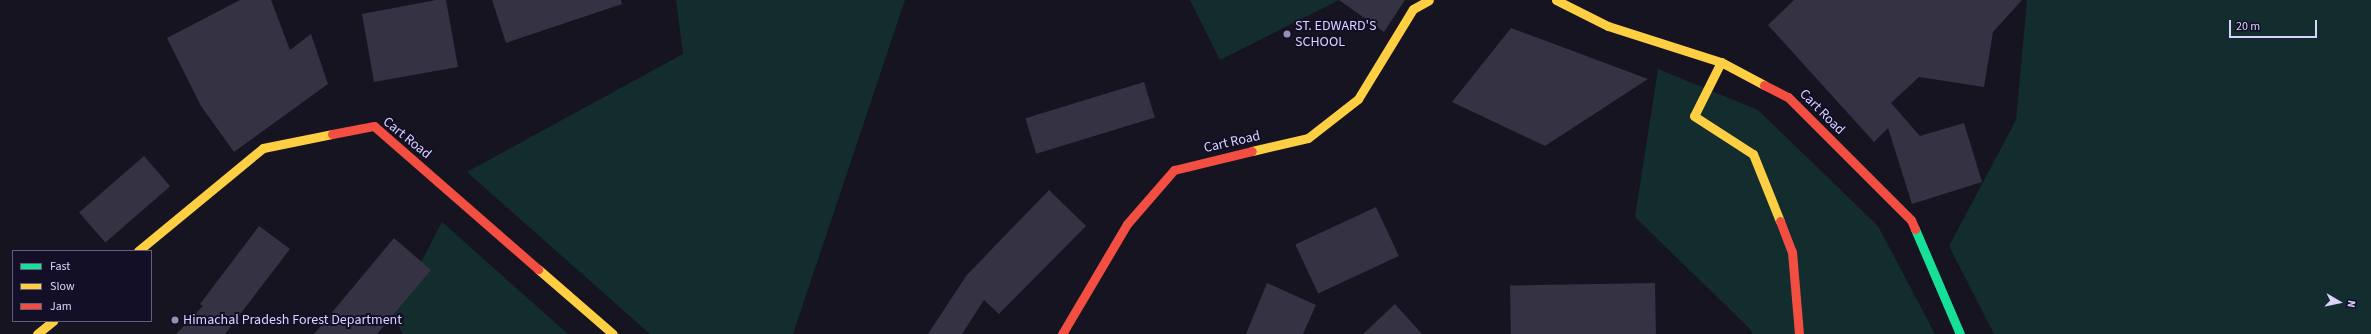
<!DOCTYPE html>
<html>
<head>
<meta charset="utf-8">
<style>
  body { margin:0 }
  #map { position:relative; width:2371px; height:334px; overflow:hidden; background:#161421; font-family:"Source Sans 3",sans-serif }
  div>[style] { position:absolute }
  .green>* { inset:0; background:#132c2d }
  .building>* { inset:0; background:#343243; transform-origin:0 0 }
  .fast>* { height:9px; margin:-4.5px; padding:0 4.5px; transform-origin:4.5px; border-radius:4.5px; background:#16e098 }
  .slow>* { height:9px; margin:-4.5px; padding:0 4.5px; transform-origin:4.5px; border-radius:4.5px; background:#ffcf43 }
  .jam>* { height:9px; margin:-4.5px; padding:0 4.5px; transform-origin:4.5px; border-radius:4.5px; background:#f24e42 }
  .dots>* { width:11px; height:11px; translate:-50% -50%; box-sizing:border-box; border:2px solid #130f26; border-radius:50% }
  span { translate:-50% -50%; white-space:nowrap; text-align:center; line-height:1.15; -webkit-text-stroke:4px #130f26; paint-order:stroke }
  .poi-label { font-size:14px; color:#d9d4ff }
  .left { translate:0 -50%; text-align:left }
  .street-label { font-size:14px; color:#d9d4ff }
  .legend { position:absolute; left:12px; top:250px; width:140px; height:72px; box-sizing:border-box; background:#130f26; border:1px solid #625e7d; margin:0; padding:5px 7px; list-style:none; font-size:12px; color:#d9d4ff }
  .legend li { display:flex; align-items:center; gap:8px; height:20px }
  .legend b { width:20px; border:1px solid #625e7d }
  .north { position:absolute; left:2319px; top:282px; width:40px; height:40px; -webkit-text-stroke:3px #130f26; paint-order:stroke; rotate:99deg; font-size:11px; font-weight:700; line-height:16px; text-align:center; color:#d9d4ff }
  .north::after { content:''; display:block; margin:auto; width:14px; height:18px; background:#d9d4ff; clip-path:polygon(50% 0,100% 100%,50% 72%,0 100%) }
  .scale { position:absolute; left:2229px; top:20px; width:88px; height:18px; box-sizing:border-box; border:2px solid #d9d4ff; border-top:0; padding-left:5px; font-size:12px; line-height:14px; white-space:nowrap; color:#d9d4ff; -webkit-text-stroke:3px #130f26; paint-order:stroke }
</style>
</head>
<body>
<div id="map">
  <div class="green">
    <i style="clip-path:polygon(676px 0,905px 0,793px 334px,650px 334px,467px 172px,683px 54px)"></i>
    <i style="clip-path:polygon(1190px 0,1339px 0,1220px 60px)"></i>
    <i style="clip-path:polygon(2027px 0,2371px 0,2371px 334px,1994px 334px,1949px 246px,2016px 120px)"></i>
    <i style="clip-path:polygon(1658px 69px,1758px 110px,1878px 226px,1935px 334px,1752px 334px,1751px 330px,1635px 217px)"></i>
    <i style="clip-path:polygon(442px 222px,568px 334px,403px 334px,393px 316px)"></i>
  </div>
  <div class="building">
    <i style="clip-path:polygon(240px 0,271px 0,290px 50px,311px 34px,328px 84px,234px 152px,201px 106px,167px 38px)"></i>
    <i style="clip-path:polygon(436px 0,446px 0,458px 67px,374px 82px,362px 14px)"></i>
    <i style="clip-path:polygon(492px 0,621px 0,622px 4px,506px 43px)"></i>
    <i style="clip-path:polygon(1339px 0,1405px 0,1384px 32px)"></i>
    <i style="clip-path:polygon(1794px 0,2022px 0,1993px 32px,1984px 87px,1919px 77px,1891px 103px,1920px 136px,1964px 123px,1982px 182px,1912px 204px,1888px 128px,1874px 142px,1768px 25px)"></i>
    <i style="clip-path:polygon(1511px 28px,1648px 79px,1545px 146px,1452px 102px)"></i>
    <i style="left:1144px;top:82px;width:37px;height:124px;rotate:73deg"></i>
    <i style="left:144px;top:156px;width:40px;height:86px;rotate:49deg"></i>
    <i style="clip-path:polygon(1049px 190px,1086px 226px,999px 314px,984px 300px,962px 334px,928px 334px,966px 276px)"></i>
    <i style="left:1376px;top:207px;width:54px;height:89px;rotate:65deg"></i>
    <i style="clip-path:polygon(259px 226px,290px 249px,225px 334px,176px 334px,203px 306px,200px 304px)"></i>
    <i style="clip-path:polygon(394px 238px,431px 270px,377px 334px,314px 334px)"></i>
    <i style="clip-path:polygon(1267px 283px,1316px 305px,1303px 334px,1246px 334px)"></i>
    <i style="left:1655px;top:283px;width:51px;height:145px;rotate:89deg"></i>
    <i style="clip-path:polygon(1395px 304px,1422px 334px,1363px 334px)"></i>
  </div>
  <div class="fast">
    <i style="left:1915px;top:229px;width:114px;rotate:66.8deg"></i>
  </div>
  <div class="slow">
    <i style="left:1556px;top:0;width:58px;rotate:26.6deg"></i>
    <i style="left:1608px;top:26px;width:119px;rotate:17.7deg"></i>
    <i style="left:1721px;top:62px;width:49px;rotate:28.1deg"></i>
    <i style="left:1721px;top:62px;width:60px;rotate:116.6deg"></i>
    <i style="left:1694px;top:116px;width:70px;rotate:32.8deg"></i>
    <i style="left:1753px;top:154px;width:72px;rotate:68.1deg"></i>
    <i style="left:1252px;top:151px;width:57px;rotate:-13.1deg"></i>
    <i style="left:1308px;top:138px;width:63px;rotate:-38deg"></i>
    <i style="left:1358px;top:99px;width:105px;rotate:-58.6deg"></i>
    <i style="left:1413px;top:9px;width:18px;rotate:-29deg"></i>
    <i style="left:138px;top:251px;width:162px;rotate:-39.5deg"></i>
    <i style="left:263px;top:148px;width:70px;rotate:-11.5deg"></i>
    <i style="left:538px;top:269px;width:99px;rotate:40.9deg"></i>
    <i style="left:37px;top:334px;width:21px;rotate:-39deg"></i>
  </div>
  <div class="jam">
    <i style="left:1764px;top:85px;width:27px;rotate:27deg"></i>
    <i style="left:1788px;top:97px;width:174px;rotate:45deg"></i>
    <i style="left:1911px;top:220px;width:10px;rotate:66deg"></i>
    <i style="left:332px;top:134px;width:43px;rotate:-10.8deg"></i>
    <i style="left:374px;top:126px;width:218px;rotate:41.1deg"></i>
    <i style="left:1780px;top:221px;width:33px;rotate:69deg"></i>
    <i style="left:1792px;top:252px;width:82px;rotate:85.1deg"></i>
    <i style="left:1062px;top:334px;width:128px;rotate:-59.4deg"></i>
    <i style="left:1127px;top:224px;width:72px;rotate:-49deg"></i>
    <i style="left:1174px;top:170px;width:80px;rotate:-13.7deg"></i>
  </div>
  <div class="dots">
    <i style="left:1287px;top:34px;background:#9591b1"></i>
    <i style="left:175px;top:320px;background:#9591b1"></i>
  </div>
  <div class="poi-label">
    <span class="left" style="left:1295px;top:34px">ST. EDWARD'S<br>SCHOOL</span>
    <span class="left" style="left:183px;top:320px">Himachal Pradesh Forest Department</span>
  </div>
  <div class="street-label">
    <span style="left:1822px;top:112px;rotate:45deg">Cart Road</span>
    <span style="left:407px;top:138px;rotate:39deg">Cart Road</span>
    <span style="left:1232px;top:142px;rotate:-13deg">Cart Road</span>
  </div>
  <ul class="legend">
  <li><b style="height:5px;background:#16e098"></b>Fast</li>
  <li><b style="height:5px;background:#ffcf43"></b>Slow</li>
  <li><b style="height:5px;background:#f24e42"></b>Jam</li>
  </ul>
  <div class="north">N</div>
  <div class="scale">20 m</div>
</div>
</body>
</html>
